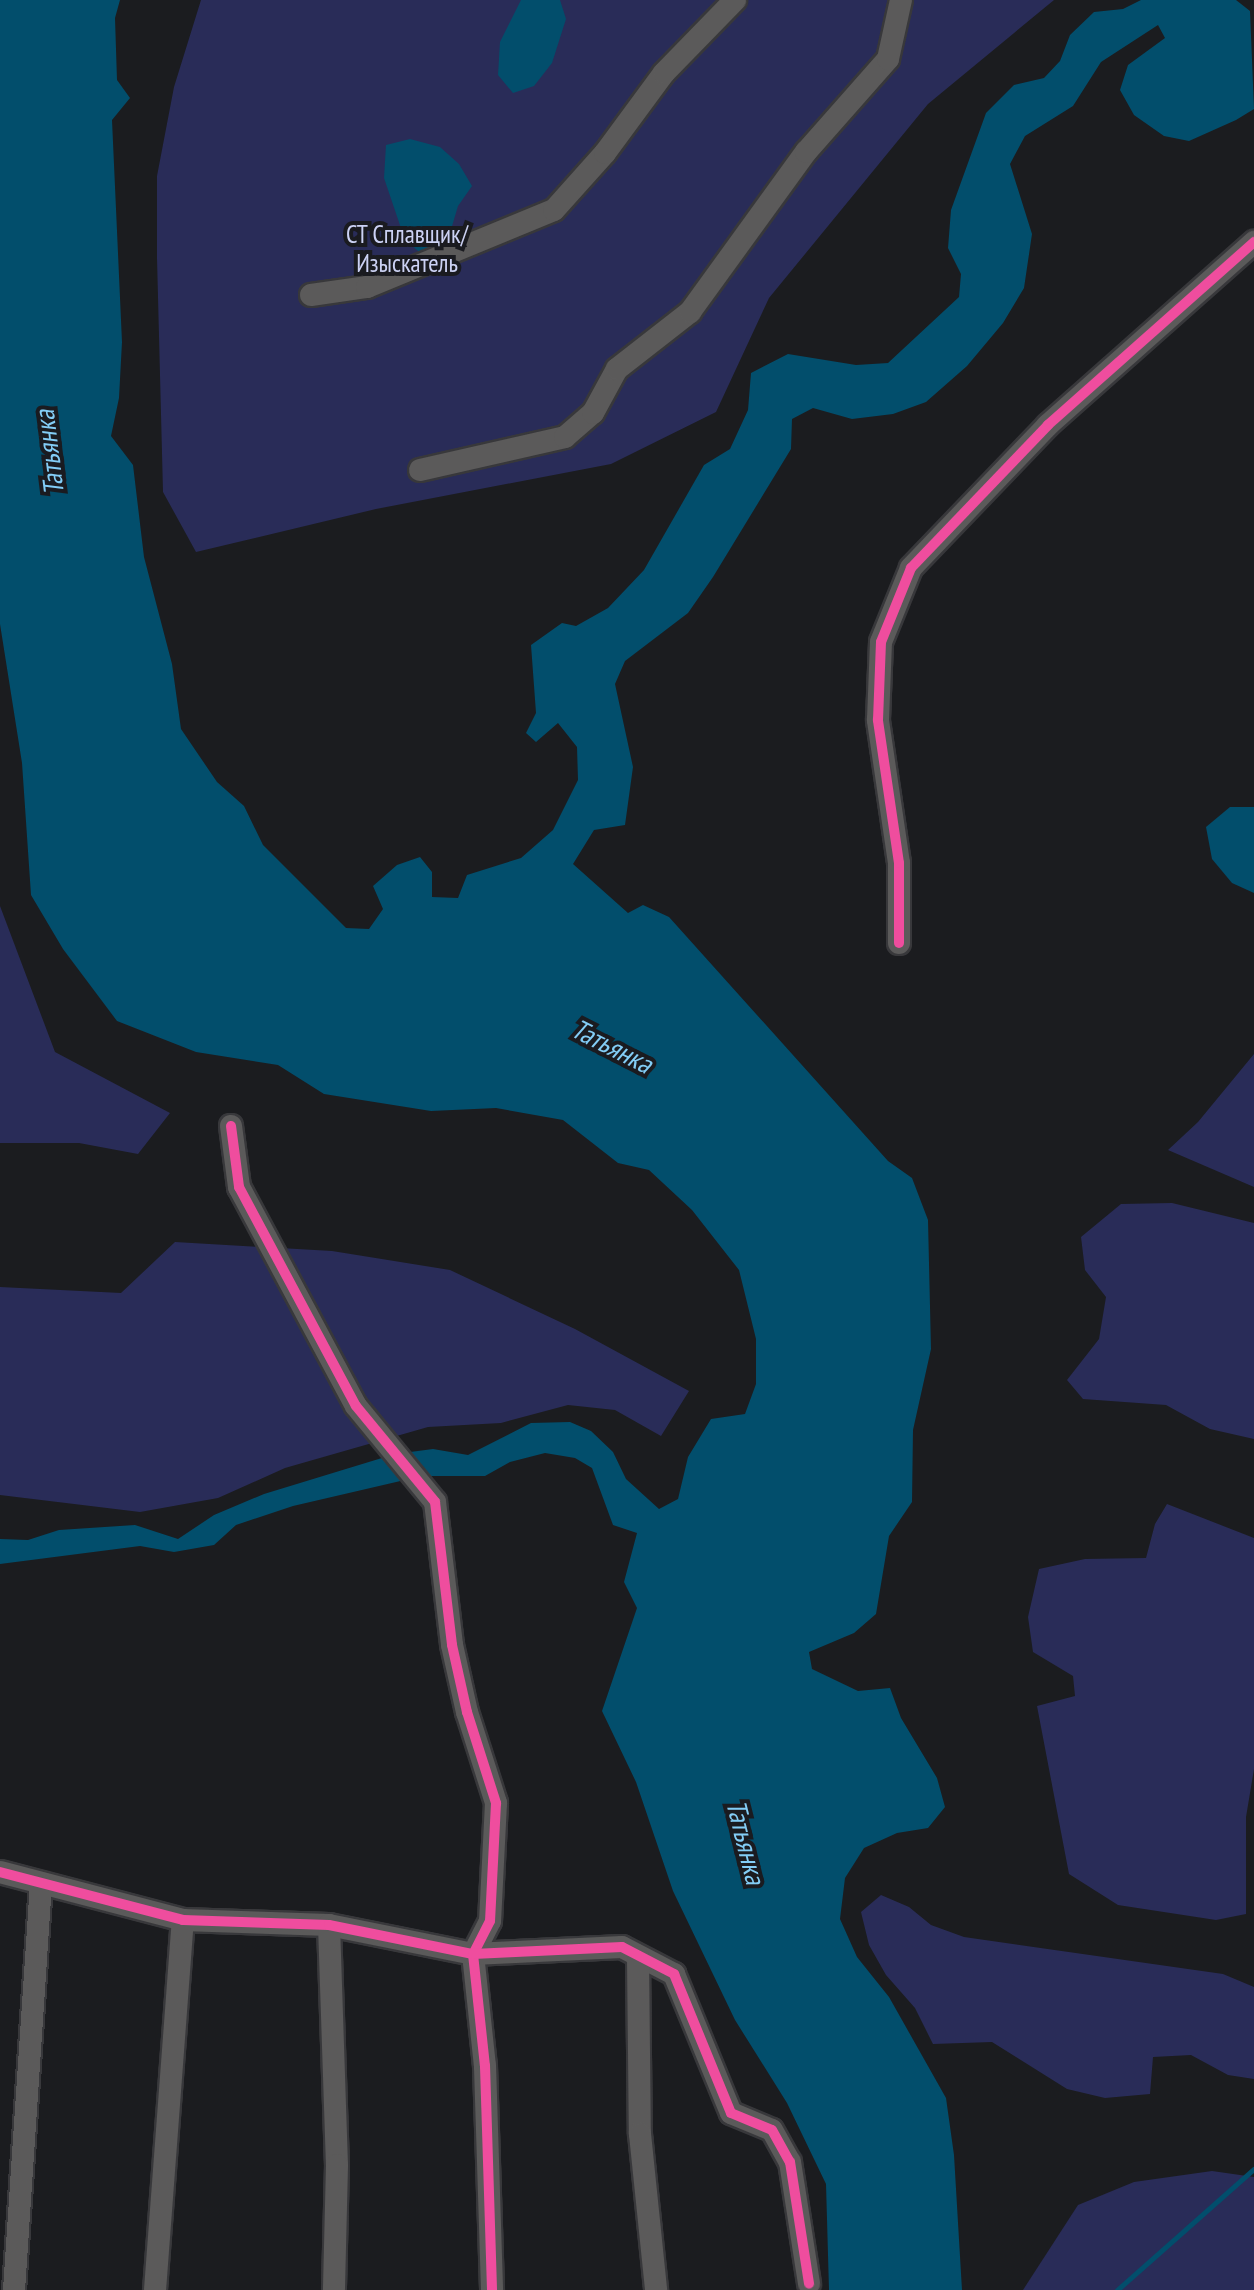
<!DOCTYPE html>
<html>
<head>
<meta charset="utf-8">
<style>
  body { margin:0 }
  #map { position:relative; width:1254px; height:2290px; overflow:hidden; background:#1b1c1f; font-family:"PT Sans Narrow",sans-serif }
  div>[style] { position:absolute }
  .green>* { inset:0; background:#292c58 }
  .water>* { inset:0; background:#024e6c }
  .stream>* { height:5px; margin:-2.5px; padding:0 2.5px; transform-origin:2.5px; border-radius:2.5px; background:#024e6c }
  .roads { filter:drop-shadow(2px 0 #38383b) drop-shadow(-2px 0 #38383b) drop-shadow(0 2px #38383b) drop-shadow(0 -2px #38383b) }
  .minor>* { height:22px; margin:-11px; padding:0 11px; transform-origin:11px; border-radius:11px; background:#5b5a5a }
  .cycleway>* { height:10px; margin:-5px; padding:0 5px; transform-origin:5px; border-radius:5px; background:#ef4d9e }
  span { translate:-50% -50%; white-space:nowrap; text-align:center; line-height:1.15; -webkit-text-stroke:8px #1a1b20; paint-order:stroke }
  .park-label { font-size:25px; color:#ccd2f4 }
  .water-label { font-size:28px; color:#83cdf6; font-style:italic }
</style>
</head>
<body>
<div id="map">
  <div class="green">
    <i style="clip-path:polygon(201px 0,1054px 0,928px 104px,769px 298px,716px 412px,611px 464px,376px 509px,196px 552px,163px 492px,157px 258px,157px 176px,174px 87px)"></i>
    <i style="clip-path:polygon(0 906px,55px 1052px,170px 1113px,138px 1154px,79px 1143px,0 1143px)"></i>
    <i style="clip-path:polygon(1254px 1054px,1254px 1187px,1168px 1150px,1198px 1122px)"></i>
    <i style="clip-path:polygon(1172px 1203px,1254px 1223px,1254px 1439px,1210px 1429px,1166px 1405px,1083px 1399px,1067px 1380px,1099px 1339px,1106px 1297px,1085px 1270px,1081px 1237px,1121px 1204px)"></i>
    <i style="clip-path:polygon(175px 1242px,332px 1251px,450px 1270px,575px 1329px,689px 1391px,661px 1436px,615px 1410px,568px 1405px,501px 1423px,428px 1427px,285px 1468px,218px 1498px,140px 1512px,0 1495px,0 1287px,121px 1293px)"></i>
    <i style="clip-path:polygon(1167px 1504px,1254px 1538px,1254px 1769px,1246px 1817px,1246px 1914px,1216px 1920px,1118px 1905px,1069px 1874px,1037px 1706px,1075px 1696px,1073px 1676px,1033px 1652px,1028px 1617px,1039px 1569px,1085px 1559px,1146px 1558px,1155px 1524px)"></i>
    <i style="clip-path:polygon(881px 1895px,909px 1907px,931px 1925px,964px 1937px,1223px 1974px,1254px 1987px,1254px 2079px,1228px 2075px,1191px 2055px,1153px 2057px,1150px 2094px,1105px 2098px,1067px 2089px,992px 2042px,933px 2044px,915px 2008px,886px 1975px,869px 1945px,861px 1912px)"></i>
    <i style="clip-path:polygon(1212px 2171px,1254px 2177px,1254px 2290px,1023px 2290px,1078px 2205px,1134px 2182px)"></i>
  </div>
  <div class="water">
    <i style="clip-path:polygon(0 0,120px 0,115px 18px,117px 80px,130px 98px,112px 120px,122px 342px,119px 398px,111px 436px,133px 465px,144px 557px,172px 664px,181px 729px,217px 782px,244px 806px,263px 845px,346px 928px,369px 929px,383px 909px,373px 886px,397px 865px,420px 857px,432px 872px,432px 897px,458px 898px,467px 875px,521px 858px,553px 830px,578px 780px,577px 747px,558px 723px,536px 742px,526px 733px,536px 713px,531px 645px,562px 623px,576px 626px,608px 608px,644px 570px,704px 465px,730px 449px,748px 410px,751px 373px,788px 354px,856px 365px,888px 363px,959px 297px,961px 274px,948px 248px,951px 210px,986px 113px,1014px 85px,1044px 78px,1060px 61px,1070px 35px,1094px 12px,1123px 9px,1141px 0,1236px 0,1250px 11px,1254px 109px,1236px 120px,1189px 141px,1164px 136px,1134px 115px,1120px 90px,1128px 65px,1165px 38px,1158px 25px,1101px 62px,1073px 106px,1025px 136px,1010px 164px,1032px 234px,1024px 288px,1003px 323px,967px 366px,926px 402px,893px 414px,852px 419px,813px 408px,792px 419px,791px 449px,713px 577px,688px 613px,625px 661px,615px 684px,633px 767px,625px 825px,594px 830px,573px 864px,628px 913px,643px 905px,669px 917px,888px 1161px,912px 1178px,928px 1220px,931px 1349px,913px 1430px,912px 1502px,889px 1536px,876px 1614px,854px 1633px,809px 1652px,812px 1669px,858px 1691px,890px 1688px,901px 1718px,937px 1778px,945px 1807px,928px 1828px,897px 1833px,864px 1848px,845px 1878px,840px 1919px,857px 1957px,889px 1997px,946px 2098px,954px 2155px,962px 2290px,829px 2290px,826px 2184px,787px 2103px,735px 2020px,673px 1891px,636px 1782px,602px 1711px,637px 1608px,624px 1582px,637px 1533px,613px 1525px,592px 1468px,575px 1458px,545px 1453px,510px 1462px,485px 1476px,422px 1476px,293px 1506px,236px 1525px,214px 1545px,174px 1552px,140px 1546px,0 1564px,0 1539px,28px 1540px,59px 1530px,135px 1525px,178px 1539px,214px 1515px,264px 1494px,395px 1454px,433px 1449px,468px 1455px,531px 1423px,570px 1422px,591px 1431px,613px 1452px,626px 1479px,659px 1509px,678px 1499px,688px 1457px,711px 1419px,745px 1414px,756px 1384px,756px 1339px,739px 1270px,692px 1210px,649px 1170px,618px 1163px,563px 1120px,496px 1108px,431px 1111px,324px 1094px,278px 1065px,196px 1052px,117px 1021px,63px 949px,31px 895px,22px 763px,0 624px)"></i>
    <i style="clip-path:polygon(521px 0,560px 0,566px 19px,552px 63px,534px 86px,513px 93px,498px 75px,500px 42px)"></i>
    <i style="clip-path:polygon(410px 139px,440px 147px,459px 164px,472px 186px,458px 206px,445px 250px,423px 255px,405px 240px,384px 178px,386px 145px)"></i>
    <i style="clip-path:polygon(1230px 807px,1254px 807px,1254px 893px,1232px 883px,1212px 859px,1206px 827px)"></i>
  </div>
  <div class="stream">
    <i style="left:1117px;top:2290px;width:183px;rotate:-41.5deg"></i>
  </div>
  <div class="roads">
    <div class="minor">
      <i style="left:311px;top:295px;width:57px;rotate:-8.1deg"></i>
      <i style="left:367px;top:287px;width:202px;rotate:-22.4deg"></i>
      <i style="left:554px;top:210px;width:76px;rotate:-48.2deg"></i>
      <i style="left:605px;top:153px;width:99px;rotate:-53.6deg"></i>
      <i style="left:664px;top:73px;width:102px;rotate:-45.8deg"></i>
      <i style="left:420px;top:470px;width:149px;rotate:-12.8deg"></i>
      <i style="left:565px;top:437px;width:37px;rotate:-41deg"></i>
      <i style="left:593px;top:413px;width:50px;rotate:-61.4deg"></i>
      <i style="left:617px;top:369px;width:93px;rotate:-38deg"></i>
      <i style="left:690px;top:312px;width:198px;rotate:-54.1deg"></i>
      <i style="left:806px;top:152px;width:124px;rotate:-48.6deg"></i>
      <i style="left:888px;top:59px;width:60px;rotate:-77.6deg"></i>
      <i style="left:899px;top:943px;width:80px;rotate:-90deg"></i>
      <i style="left:899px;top:863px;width:145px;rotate:-98.4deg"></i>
      <i style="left:878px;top:720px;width:78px;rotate:-87.8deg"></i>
      <i style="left:881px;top:642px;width:80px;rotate:-67.9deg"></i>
      <i style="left:911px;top:568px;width:198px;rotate:-46.2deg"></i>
      <i style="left:1048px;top:425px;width:276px;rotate:-41.6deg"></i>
      <i style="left:231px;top:1126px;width:62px;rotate:82.5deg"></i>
      <i style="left:239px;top:1187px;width:248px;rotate:61.9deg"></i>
      <i style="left:356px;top:1406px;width:124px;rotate:50.5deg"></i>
      <i style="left:435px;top:1502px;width:144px;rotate:83.2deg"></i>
      <i style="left:452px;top:1645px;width:69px;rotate:77.4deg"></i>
      <i style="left:467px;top:1712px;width:96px;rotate:72.3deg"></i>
      <i style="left:496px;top:1803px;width:118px;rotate:92.9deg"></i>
      <i style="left:490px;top:1921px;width:37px;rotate:117deg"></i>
      <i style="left:473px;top:1954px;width:113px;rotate:83.9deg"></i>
      <i style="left:485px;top:2066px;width:224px;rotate:88.2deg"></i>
      <i style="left:0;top:1872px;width:189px;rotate:14.7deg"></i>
      <i style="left:183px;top:1920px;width:146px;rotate:2deg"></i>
      <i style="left:329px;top:1925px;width:147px;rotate:11.4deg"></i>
      <i style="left:473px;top:1954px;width:149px;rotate:-2.7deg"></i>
      <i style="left:622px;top:1947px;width:59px;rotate:27.4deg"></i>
      <i style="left:674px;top:1974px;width:150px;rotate:67.7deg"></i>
      <i style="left:731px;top:2113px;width:44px;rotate:22.5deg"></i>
      <i style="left:772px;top:2130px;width:37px;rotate:61deg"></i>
      <i style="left:790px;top:2162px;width:123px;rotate:81.1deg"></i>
      <i style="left:329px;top:1925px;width:240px;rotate:88.1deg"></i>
      <i style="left:337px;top:2165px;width:125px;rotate:91.4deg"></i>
      <i style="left:638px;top:1957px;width:177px;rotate:89.4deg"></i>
      <i style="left:640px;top:2134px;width:157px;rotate:84.1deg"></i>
      <i style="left:14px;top:2290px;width:406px;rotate:-86.2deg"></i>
      <i style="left:155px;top:2290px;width:371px;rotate:-85.7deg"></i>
    </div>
  </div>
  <div class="cycleway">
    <i style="left:899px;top:943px;width:80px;rotate:-90deg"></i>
    <i style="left:899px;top:863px;width:145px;rotate:-98.4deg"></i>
    <i style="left:878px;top:720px;width:78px;rotate:-87.8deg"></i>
    <i style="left:881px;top:642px;width:80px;rotate:-67.9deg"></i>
    <i style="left:911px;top:568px;width:198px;rotate:-46.2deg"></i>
    <i style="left:1048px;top:425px;width:276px;rotate:-41.6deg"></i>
    <i style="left:231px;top:1126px;width:62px;rotate:82.5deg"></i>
    <i style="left:239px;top:1187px;width:248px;rotate:61.9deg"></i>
    <i style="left:356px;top:1406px;width:124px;rotate:50.5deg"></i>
    <i style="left:435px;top:1502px;width:144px;rotate:83.2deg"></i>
    <i style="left:452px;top:1645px;width:69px;rotate:77.4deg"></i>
    <i style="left:467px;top:1712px;width:96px;rotate:72.3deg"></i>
    <i style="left:496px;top:1803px;width:118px;rotate:92.9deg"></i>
    <i style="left:490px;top:1921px;width:37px;rotate:117deg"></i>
    <i style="left:473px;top:1954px;width:113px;rotate:83.9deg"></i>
    <i style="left:485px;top:2066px;width:224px;rotate:88.2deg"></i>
    <i style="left:0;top:1872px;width:189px;rotate:14.7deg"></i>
    <i style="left:183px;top:1920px;width:146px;rotate:2deg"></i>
    <i style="left:329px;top:1925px;width:147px;rotate:11.4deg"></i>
    <i style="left:473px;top:1954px;width:149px;rotate:-2.7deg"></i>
    <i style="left:622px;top:1947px;width:59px;rotate:27.4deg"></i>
    <i style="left:674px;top:1974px;width:150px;rotate:67.7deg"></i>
    <i style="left:731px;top:2113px;width:44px;rotate:22.5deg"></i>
    <i style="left:772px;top:2130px;width:37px;rotate:61deg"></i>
    <i style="left:790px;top:2162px;width:123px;rotate:81.1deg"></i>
  </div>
  <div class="park-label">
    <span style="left:407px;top:249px">СТ Сплавщик/<br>Изыскатель</span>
  </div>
  <div class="water-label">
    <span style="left:49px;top:453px;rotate:-97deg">Татьянка</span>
    <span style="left:612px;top:1046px;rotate:27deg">Татьянка</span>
    <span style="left:746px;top:1842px;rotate:76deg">Татьянка</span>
  </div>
</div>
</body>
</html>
